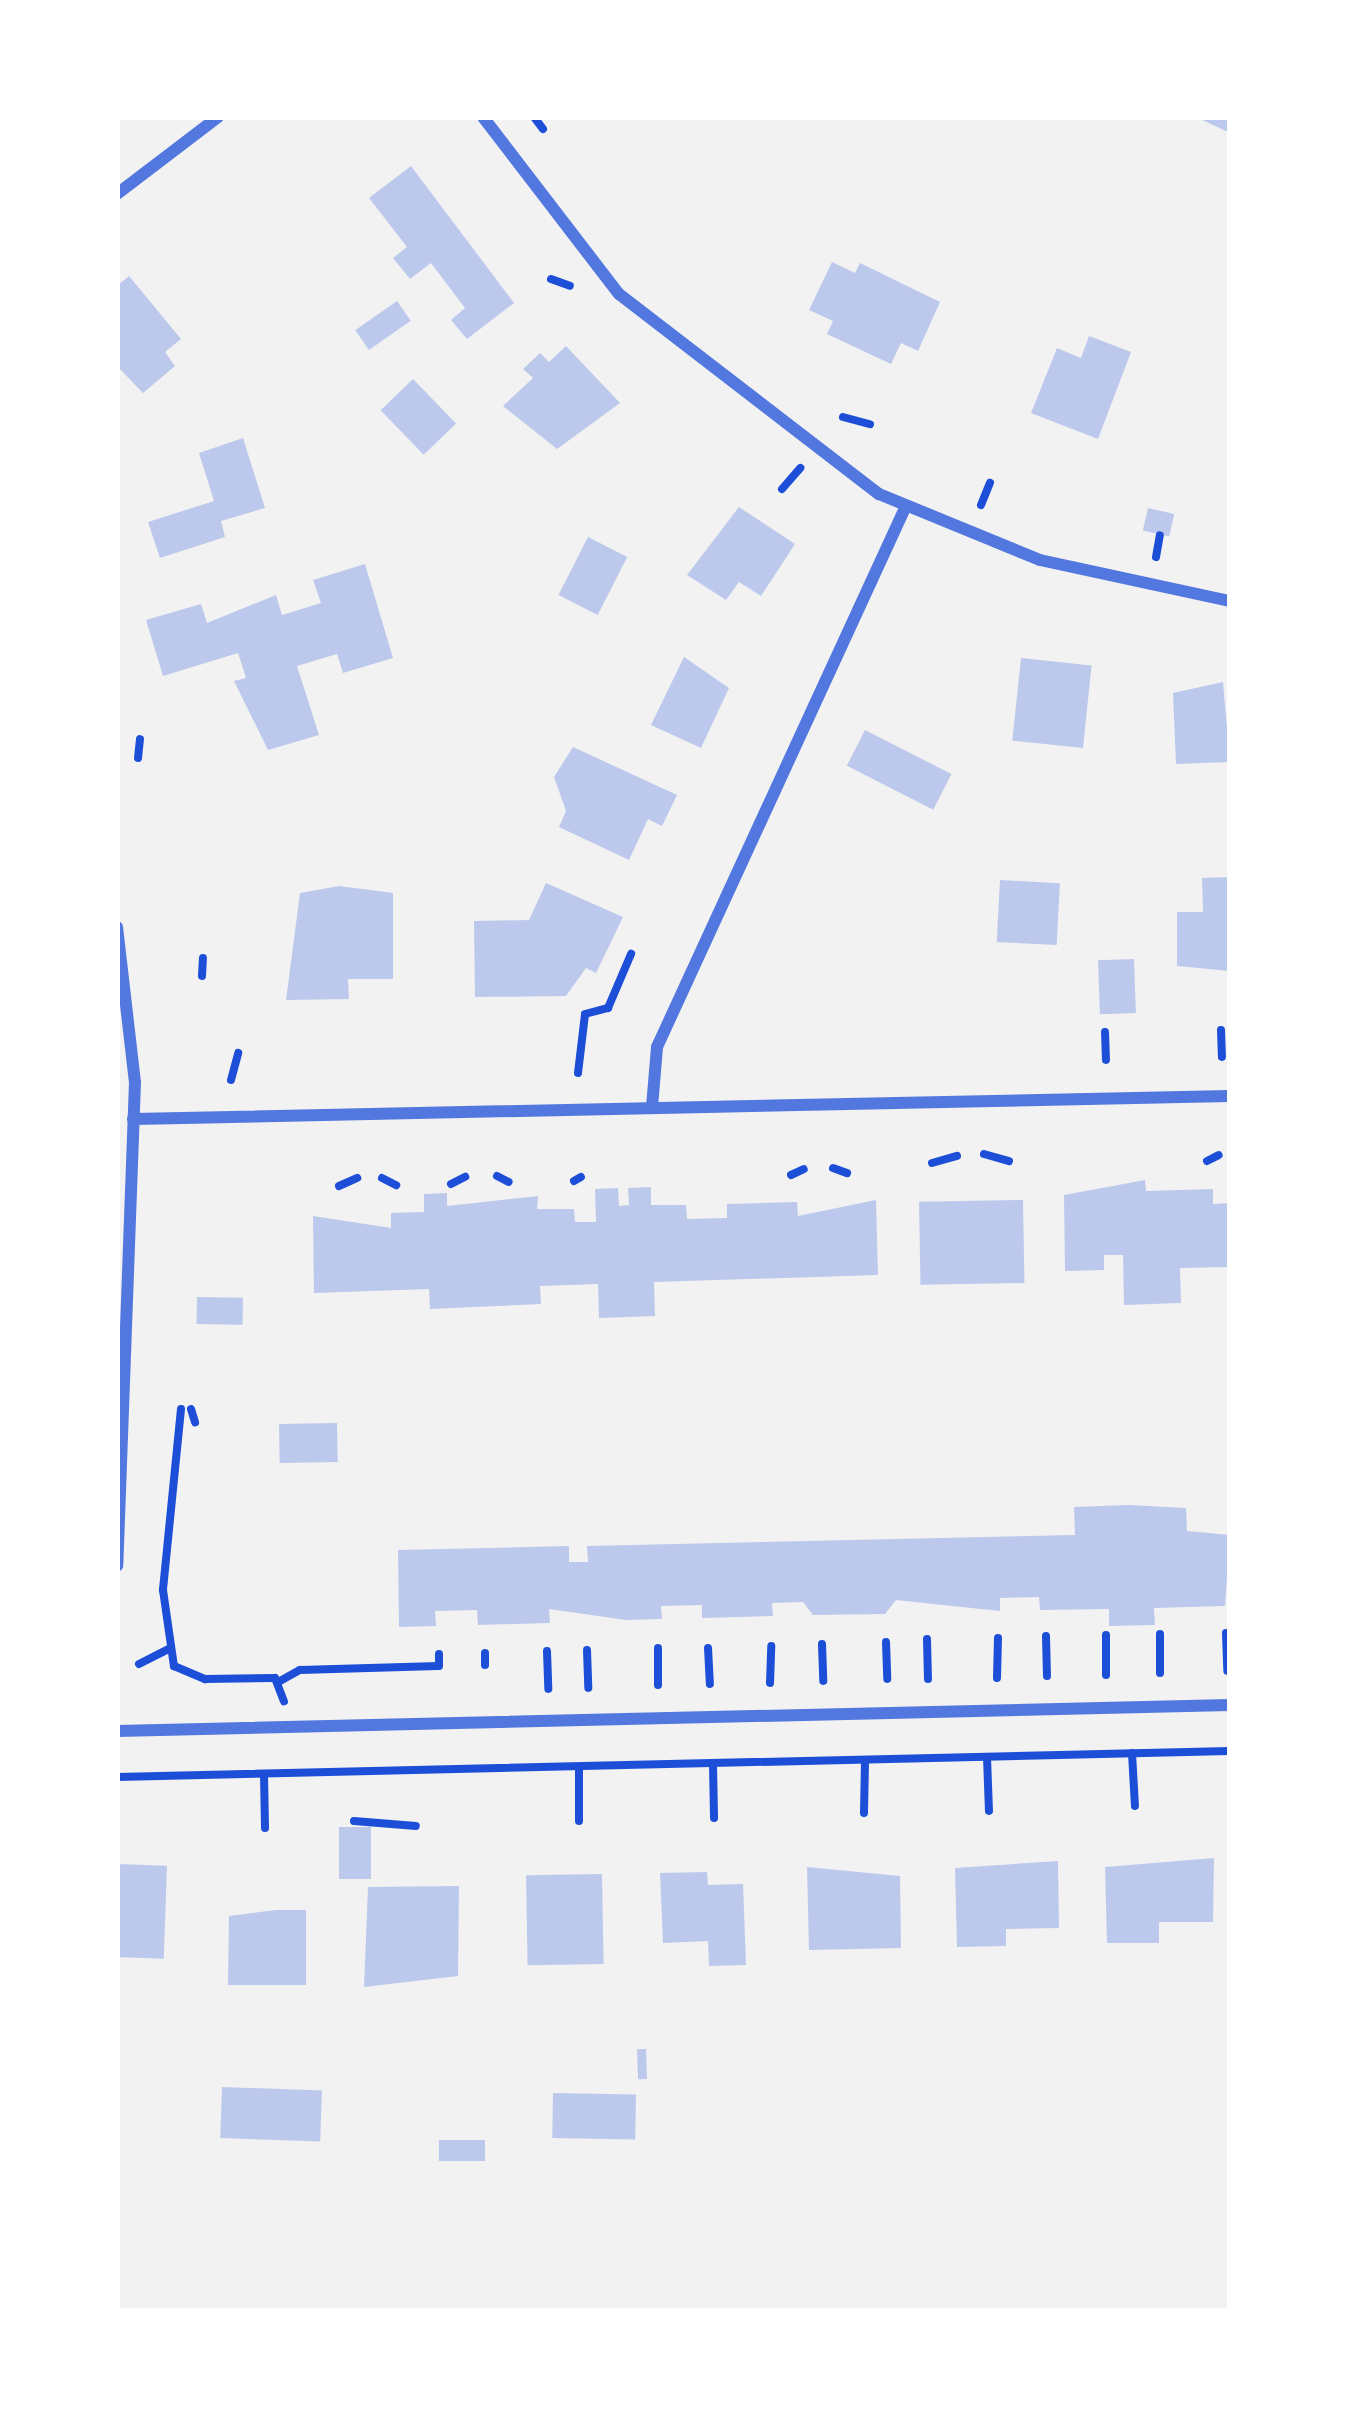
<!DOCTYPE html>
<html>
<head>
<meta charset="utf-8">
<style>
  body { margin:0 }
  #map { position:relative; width:1347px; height:2428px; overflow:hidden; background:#f2f2f2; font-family:Mulish,sans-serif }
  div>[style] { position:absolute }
  .building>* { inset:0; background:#bdc9ec; transform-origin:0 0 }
  .path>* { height:8px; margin:-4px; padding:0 4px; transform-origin:4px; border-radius:4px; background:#1d4ed8 }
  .minor>* { height:12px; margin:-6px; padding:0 6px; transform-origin:6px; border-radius:6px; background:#5277de }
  span { translate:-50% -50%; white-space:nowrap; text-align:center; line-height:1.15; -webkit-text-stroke:10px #fff; paint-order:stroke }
  .frame { position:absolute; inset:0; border:120px solid #fff; pointer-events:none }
</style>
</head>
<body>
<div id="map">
  <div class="building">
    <i style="clip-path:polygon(1196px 117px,1230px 117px,1230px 133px)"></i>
    <i style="clip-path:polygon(411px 166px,514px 303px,467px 339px,451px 320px,465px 308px,431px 263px,410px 279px,393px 258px,407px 247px,369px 198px)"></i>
    <i style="clip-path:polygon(832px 262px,855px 273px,860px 263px,940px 302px,918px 351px,901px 343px,891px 364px,827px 334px,833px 321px,809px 310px)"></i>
    <i style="clip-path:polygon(129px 276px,181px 339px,165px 352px,175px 366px,143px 393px,117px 366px,117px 286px)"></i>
    <i style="left:397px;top:301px;width:24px;height:51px;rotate:55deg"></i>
    <i style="clip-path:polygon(1089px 336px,1131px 352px,1098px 439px,1031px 413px,1057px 348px,1081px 358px)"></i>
    <i style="clip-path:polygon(566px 346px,620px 403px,557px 449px,503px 406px,533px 378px,523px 369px,540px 353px,549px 362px)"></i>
    <i style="left:413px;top:379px;width:62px;height:45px;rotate:46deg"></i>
    <i style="clip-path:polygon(243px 438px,265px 508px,221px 521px,225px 537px,160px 558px,148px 522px,214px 501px,199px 453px)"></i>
    <i style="clip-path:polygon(739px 507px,795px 544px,761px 596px,739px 582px,726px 600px,687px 575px)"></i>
    <i style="left:1148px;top:508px;width:27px;height:23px;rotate:13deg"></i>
    <i style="left:588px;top:537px;width:44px;height:65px;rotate:27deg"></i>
    <i style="clip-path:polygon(365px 564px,393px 658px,343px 673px,337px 654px,297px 666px,319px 735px,268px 750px,234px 681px,246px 678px,238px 653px,163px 676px,146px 620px,201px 604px,207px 623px,276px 595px,282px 615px,321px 603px,313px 580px)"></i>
    <i style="clip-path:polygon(684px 657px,729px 688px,701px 748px,651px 725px)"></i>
    <i style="left:1021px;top:658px;width:71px;height:83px;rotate:6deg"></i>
    <i style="clip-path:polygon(1223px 682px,1230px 762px,1176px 764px,1173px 693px)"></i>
    <i style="left:865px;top:730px;width:97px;height:40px;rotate:27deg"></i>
    <i style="clip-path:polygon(573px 747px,677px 795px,662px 826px,648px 819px,629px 860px,559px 827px,566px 811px,554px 777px)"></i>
    <i style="clip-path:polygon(1230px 877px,1230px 971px,1177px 966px,1177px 912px,1203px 912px,1202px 878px)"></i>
    <i style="left:1000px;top:880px;width:60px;height:62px;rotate:3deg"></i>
    <i style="clip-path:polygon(546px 883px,623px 917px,596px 973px,586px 968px,566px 996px,475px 997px,474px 921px,529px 920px)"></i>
    <i style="clip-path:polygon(339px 886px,393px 893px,393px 979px,348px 979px,349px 999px,286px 1000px,300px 893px)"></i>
    <i style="left:1134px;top:959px;width:54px;height:36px;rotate:88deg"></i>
    <i style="clip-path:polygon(1145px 1180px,1146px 1191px,1213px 1189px,1213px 1204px,1230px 1203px,1230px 1267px,1180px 1268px,1181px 1303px,1124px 1305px,1123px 1255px,1104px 1255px,1104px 1270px,1065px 1271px,1064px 1195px)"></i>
    <i style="clip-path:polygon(651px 1187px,651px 1205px,686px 1205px,687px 1219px,727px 1218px,727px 1204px,797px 1202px,798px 1216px,876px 1200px,878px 1275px,654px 1282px,655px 1316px,599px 1318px,598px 1284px,540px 1286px,541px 1304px,430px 1309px,429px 1289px,314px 1293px,313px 1216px,391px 1228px,391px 1213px,424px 1212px,424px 1194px,447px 1193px,447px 1206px,538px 1196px,537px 1209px,574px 1209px,575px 1222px,596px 1222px,595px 1189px,618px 1188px,619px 1206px,629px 1205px,628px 1188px)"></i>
    <i style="left:1023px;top:1200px;width:83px;height:104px;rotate:89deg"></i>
    <i style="left:197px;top:1297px;width:46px;height:27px;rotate:1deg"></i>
    <i style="left:337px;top:1423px;width:39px;height:58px;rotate:89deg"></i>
    <i style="clip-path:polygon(1129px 1505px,1186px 1508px,1187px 1531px,1230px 1535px,1225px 1606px,1154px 1608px,1155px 1625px,1109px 1626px,1109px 1609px,1040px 1610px,1039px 1597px,1000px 1598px,1000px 1611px,896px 1600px,885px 1614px,813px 1615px,803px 1602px,772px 1603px,773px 1616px,702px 1618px,702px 1605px,661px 1606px,662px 1619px,626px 1620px,549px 1609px,550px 1623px,478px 1625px,477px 1610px,435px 1611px,436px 1626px,399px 1627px,398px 1550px,569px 1546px,569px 1562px,588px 1562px,587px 1546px,1075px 1535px,1074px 1507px)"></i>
    <i style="left:339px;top:1827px;width:32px;height:52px"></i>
    <i style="clip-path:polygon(1214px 1858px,1213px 1922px,1159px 1922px,1159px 1943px,1107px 1943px,1105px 1867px)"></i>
    <i style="clip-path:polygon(1058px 1861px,1059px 1928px,1006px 1929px,1006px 1946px,957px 1947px,955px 1868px)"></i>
    <i style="left:117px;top:1864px;width:50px;height:93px;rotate:2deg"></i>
    <i style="clip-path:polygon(807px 1867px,900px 1876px,901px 1948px,809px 1950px)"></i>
    <i style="clip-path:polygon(707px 1872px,708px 1885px,743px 1884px,746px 1965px,709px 1966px,708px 1941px,663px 1943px,660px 1873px)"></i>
    <i style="left:602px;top:1874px;width:90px;height:76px;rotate:89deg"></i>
    <i style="clip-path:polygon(459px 1886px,458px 1976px,364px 1987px,368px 1887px)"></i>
    <i style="clip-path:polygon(276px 1910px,306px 1910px,306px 1985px,228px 1985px,229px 1916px)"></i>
    <i style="left:646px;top:2049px;width:30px;height:9px;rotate:88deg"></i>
    <i style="left:222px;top:2087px;width:100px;height:51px;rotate:2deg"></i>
    <i style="left:553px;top:2093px;width:83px;height:45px;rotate:1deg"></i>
    <i style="left:439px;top:2140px;width:46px;height:21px"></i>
  </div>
  <div class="path">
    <i style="left:534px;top:117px;width:15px;rotate:53deg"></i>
    <i style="left:551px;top:279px;width:20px;rotate:20deg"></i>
    <i style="left:843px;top:417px;width:28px;rotate:15deg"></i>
    <i style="left:782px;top:489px;width:28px;rotate:-49deg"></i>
    <i style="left:981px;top:505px;width:24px;rotate:-68deg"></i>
    <i style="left:1156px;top:557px;width:22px;rotate:-80deg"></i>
    <i style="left:138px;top:758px;width:19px;rotate:-84deg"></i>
    <i style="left:202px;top:976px;width:18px;rotate:-87deg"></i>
    <i style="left:1221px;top:1030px;width:27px;rotate:88deg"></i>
    <i style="left:1105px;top:1032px;width:28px;rotate:88deg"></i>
    <i style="left:578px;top:1073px;width:59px;rotate:-83.2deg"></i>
    <i style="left:585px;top:1014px;width:24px;rotate:-15deg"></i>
    <i style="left:608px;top:1008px;width:59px;rotate:-66.9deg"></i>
    <i style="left:231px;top:1080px;width:28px;rotate:-75deg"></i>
    <i style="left:984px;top:1154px;width:26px;rotate:16deg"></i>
    <i style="left:1207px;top:1161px;width:13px;rotate:-27deg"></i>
    <i style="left:932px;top:1163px;width:26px;rotate:-16deg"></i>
    <i style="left:833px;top:1168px;width:15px;rotate:20deg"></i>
    <i style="left:791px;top:1175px;width:14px;rotate:-25deg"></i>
    <i style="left:497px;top:1176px;width:13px;rotate:27deg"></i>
    <i style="left:382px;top:1178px;width:16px;rotate:27deg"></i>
    <i style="left:574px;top:1181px;width:8px;rotate:-30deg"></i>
    <i style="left:451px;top:1184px;width:16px;rotate:-27deg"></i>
    <i style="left:339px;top:1186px;width:20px;rotate:-24deg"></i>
    <i style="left:181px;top:1409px;width:182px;rotate:95.7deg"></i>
    <i style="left:163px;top:1590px;width:77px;rotate:81.8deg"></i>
    <i style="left:174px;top:1666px;width:34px;rotate:23deg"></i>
    <i style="left:205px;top:1679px;width:70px;rotate:-0.8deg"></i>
    <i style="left:275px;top:1678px;width:25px;rotate:69deg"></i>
    <i style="left:191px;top:1409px;width:14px;rotate:73deg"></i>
    <i style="left:1226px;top:1633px;width:38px;rotate:88deg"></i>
    <i style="left:1160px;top:1634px;width:39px;rotate:90deg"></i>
    <i style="left:1106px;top:1635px;width:40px;rotate:90deg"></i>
    <i style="left:1046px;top:1636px;width:40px;rotate:88.6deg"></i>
    <i style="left:927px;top:1639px;width:40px;rotate:88.6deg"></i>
    <i style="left:886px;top:1642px;width:37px;rotate:88deg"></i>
    <i style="left:822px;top:1644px;width:37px;rotate:88deg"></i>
    <i style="left:708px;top:1648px;width:36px;rotate:87deg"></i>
    <i style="left:587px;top:1650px;width:38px;rotate:88deg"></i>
    <i style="left:547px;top:1651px;width:38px;rotate:88deg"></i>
    <i style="left:485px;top:1653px;width:12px;rotate:90deg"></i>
    <i style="left:439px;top:1654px;width:12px;rotate:90deg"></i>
    <i style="left:139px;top:1664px;width:34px;rotate:-27deg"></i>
    <i style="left:997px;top:1678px;width:40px;rotate:-88.6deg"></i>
    <i style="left:280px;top:1681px;width:23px;rotate:-29deg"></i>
    <i style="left:300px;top:1670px;width:138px;rotate:-1.7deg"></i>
    <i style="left:770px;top:1683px;width:37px;rotate:-88deg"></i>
    <i style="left:658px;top:1685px;width:37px;rotate:-90deg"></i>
    <i style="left:1132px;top:1753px;width:53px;rotate:86.8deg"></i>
    <i style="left:987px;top:1757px;width:54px;rotate:87.9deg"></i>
    <i style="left:713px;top:1764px;width:54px;rotate:88.9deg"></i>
    <i style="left:579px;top:1768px;width:53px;rotate:90deg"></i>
    <i style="left:264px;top:1775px;width:53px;rotate:88.9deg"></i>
    <i style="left:117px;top:1777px;width:1113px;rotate:-1.34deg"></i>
    <i style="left:864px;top:1813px;width:53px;rotate:-88.9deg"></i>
    <i style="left:354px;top:1821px;width:62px;rotate:4.6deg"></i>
  </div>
  <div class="minor">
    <i style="left:483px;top:117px;width:223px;rotate:52.5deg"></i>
    <i style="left:619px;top:294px;width:328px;rotate:37.6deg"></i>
    <i style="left:879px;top:494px;width:174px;rotate:22.3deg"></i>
    <i style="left:1040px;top:560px;width:194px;rotate:12.2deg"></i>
    <i style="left:117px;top:194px;width:127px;rotate:-37.3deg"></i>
    <i style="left:117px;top:927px;width:156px;rotate:83.4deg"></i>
    <i style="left:135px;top:1082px;width:484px;rotate:92.1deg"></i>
    <i style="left:652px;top:1107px;width:60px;rotate:-85.2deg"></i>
    <i style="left:657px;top:1047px;width:593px;rotate:-65.29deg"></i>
    <i style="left:133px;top:1119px;width:1097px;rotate:-1.2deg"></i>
    <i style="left:117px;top:1731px;width:1113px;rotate:-1.34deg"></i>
  </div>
  <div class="frame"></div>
</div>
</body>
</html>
